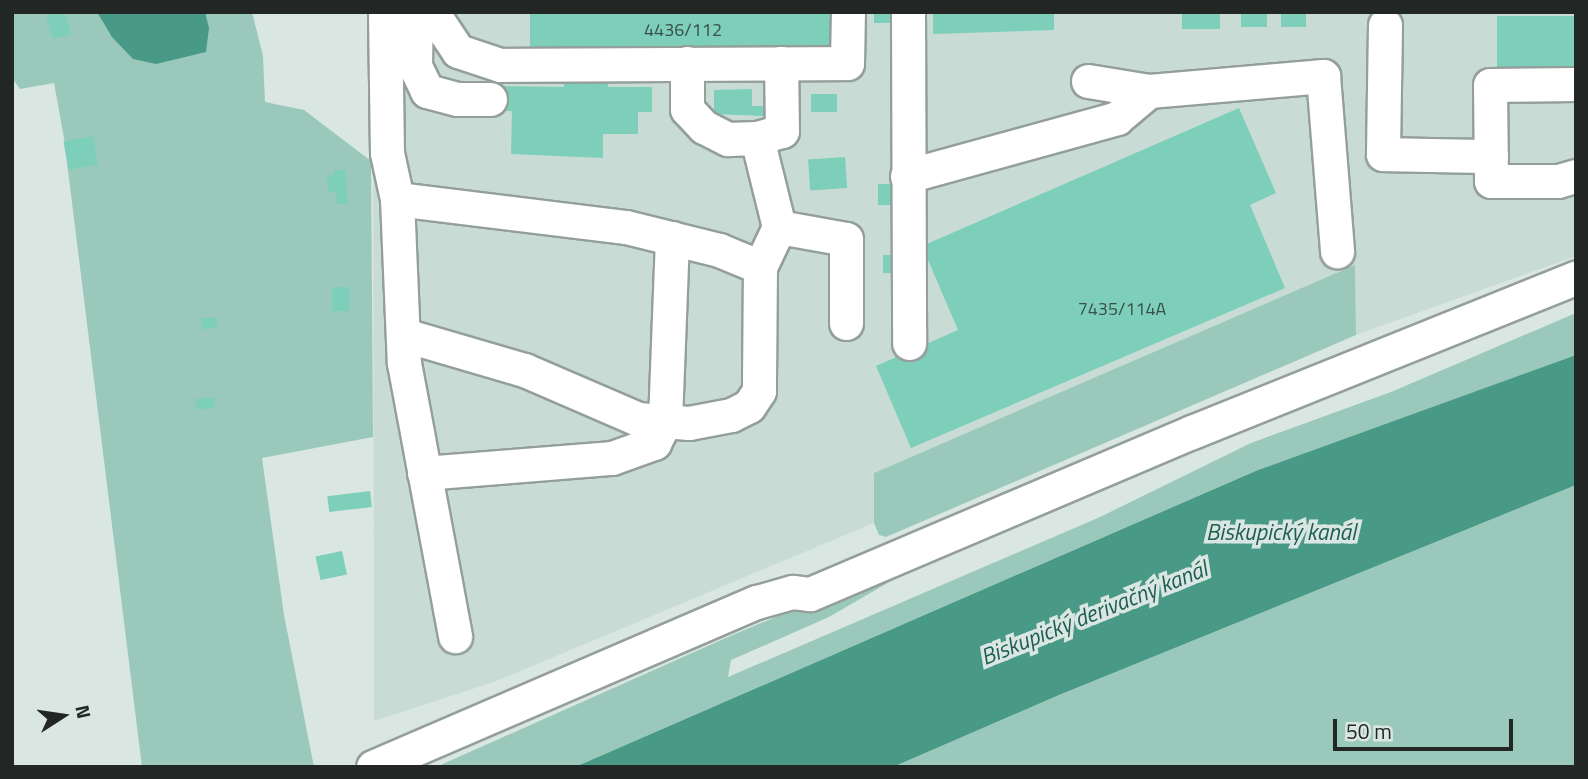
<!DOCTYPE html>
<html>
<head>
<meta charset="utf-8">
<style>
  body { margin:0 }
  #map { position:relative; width:1588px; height:779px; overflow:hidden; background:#dae6e2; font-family:"Titillium Web",sans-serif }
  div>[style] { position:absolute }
  .built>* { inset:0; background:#c8dcd5 }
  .green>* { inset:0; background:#9ac9bb }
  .water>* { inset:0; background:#489a86 }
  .building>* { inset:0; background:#7dcfba; transform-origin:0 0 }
  .roads { filter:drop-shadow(2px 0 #949f9c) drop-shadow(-2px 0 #949f9c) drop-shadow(0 2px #949f9c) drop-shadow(0 -2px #949f9c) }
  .minor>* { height:33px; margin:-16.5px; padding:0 16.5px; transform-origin:16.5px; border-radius:16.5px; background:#fff }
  span { translate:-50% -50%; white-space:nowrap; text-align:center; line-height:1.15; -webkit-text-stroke:7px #dae6e2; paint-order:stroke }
  .number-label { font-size:18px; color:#39504a }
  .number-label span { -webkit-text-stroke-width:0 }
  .water-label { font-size:23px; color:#1e5f51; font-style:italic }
  .frame { position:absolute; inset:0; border:14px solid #222625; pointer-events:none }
  .north { position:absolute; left:28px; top:681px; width:70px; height:70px; -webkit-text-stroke:5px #dae6e2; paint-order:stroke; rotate:78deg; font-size:19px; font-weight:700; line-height:28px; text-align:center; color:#222625 }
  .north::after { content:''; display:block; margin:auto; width:24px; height:32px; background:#222625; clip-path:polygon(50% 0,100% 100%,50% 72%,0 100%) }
  .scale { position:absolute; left:1333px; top:719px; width:180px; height:32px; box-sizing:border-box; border:4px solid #222625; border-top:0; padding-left:9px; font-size:21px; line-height:24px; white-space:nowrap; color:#222625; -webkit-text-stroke:5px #dae6e2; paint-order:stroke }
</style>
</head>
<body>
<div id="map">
  <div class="built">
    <i style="clip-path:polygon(373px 12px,1576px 12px,1576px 256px,1356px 335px,1355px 266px,874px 473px,874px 523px,494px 682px,374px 721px)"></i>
  </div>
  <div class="green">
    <i style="clip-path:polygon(12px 12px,252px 12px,263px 56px,265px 102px,304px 110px,371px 161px,373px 437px,262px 458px,284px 615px,314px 767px,142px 767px,64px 138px,54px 83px,20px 89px,12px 78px)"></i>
    <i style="clip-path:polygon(1355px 265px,1356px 335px,886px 537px,879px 535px,874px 523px,874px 473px)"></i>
    <i style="clip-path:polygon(1576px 313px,1576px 355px,1258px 470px,575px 767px,436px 767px,728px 637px,911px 560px,941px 552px,829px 617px,731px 660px,728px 677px,1100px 517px,1251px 443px,1391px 392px)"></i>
    <i style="clip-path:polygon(1576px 485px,1576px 767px,893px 767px,1059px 695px)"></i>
  </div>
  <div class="water">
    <i style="clip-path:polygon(97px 12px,205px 12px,209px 28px,206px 52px,156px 64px,133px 59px,112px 37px)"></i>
    <i style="clip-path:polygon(1576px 355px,1576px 485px,1059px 695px,893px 767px,575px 767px,1258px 470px)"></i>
  </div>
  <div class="building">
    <i style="clip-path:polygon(58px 12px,65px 12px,71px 34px,53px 39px,46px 16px)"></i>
    <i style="left:530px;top:12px;width:306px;height:35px"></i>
    <i style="left:874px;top:12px;width:21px;height:11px"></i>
    <i style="clip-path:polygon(933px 12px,1054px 12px,1054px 30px,933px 34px)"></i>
    <i style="left:1182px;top:12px;width:38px;height:17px"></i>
    <i style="left:1241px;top:12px;width:26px;height:15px"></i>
    <i style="left:1281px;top:12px;width:25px;height:15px"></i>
    <i style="left:1497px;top:16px;width:79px;height:57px"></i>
    <i style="clip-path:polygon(564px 75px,608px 76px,608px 87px,652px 87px,652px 112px,638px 112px,638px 134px,603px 134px,603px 158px,511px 154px,512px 111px,497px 111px,497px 86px,564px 87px)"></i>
    <i style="clip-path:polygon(752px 89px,752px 106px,766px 106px,766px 116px,714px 114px,714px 90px)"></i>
    <i style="left:811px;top:94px;width:26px;height:18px"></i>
    <i style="clip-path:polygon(1239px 108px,1276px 193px,1250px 205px,1285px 288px,911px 448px,876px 366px,958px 330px,922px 246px)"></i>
    <i style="left:93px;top:136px;width:29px;height:30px;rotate:80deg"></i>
    <i style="left:845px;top:157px;width:31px;height:37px;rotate:86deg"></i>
    <i style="clip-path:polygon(334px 170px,345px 170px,348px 204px,337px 204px,336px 191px,328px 192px,327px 176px,334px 175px)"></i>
    <i style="left:878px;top:184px;width:18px;height:21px"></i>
    <i style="left:883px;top:255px;width:11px;height:18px"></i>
    <i style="left:349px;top:287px;width:24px;height:17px;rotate:90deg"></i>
    <i style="left:216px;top:317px;width:11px;height:15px;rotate:85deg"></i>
    <i style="left:214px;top:397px;width:11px;height:19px;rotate:85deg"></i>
    <i style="left:370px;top:491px;width:16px;height:43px;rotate:83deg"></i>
    <i style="left:342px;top:551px;width:24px;height:27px;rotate:78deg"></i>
  </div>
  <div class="roads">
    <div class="minor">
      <i style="left:385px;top:12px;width:141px;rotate:89.2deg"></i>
      <i style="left:387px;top:153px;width:47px;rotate:77.7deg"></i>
      <i style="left:397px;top:199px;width:164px;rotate:87.6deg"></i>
      <i style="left:404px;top:363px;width:278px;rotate:79.4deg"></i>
      <i style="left:416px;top:12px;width:54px;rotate:91.1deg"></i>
      <i style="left:415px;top:66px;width:28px;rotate:64deg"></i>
      <i style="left:427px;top:91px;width:31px;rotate:15deg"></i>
      <i style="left:457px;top:99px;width:33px"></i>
      <i style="left:432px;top:12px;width:47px;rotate:56.3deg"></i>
      <i style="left:458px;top:51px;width:44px;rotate:18.4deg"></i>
      <i style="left:500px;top:65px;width:347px;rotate:-0.3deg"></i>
      <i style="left:847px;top:63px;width:51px;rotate:-88.9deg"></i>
      <i style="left:908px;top:12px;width:331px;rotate:89.8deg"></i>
      <i style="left:1385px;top:25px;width:129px;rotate:90.9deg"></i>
      <i style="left:1383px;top:154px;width:108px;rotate:1.1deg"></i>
      <i style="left:687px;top:63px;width:46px;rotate:90deg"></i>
      <i style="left:687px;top:109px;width:25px;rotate:47deg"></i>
      <i style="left:704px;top:127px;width:27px;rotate:27deg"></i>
      <i style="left:728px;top:139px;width:29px;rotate:-2deg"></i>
      <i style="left:1088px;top:81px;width:62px;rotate:9.3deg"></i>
      <i style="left:1149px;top:91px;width:175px;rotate:-4.9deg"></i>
      <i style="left:1323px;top:76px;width:176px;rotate:85.4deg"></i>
      <i style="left:1576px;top:84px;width:86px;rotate:179.3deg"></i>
      <i style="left:1490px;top:85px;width:96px;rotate:89.4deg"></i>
      <i style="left:1491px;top:181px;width:67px"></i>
      <i style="left:1558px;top:181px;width:19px;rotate:-16deg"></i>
      <i style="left:907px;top:176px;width:218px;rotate:-15.4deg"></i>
      <i style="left:1117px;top:118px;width:42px;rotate:-40.2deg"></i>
      <i style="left:397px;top:199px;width:231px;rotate:7deg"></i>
      <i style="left:626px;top:227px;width:96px;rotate:13.9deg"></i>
      <i style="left:719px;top:250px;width:44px;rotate:22.5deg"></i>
      <i style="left:760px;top:267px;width:124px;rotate:90.5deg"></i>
      <i style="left:759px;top:391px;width:18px;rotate:124deg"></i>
      <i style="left:749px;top:406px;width:20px;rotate:153deg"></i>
      <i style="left:731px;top:415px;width:43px;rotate:169.2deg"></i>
      <i style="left:689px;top:423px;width:51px;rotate:-175.5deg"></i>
      <i style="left:638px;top:419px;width:124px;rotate:-156.7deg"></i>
      <i style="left:524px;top:370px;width:125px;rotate:-163.7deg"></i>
      <i style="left:779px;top:227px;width:92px;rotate:-103.9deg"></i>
      <i style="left:757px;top:138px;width:26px;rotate:-16deg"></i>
      <i style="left:782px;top:131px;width:68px;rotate:-90.8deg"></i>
      <i style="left:760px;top:267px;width:44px;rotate:-64.6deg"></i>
      <i style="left:779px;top:227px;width:68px;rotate:10.2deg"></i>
      <i style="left:846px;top:239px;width:84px;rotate:90deg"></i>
      <i style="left:424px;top:473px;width:189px;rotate:-4.6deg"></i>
      <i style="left:612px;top:458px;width:45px;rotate:-19.7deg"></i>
      <i style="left:654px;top:443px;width:25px;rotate:-63deg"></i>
      <i style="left:665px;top:421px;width:183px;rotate:-87.8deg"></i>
      <i style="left:373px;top:767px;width:418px;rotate:-23.3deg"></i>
      <i style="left:757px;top:602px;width:37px;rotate:-16deg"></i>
      <i style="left:793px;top:592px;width:17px;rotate:7deg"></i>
      <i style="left:810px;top:594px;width:415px;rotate:-23deg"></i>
      <i style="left:1192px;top:432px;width:414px;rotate:-21.9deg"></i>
    </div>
  </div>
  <div class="number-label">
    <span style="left:683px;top:30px">4436/112</span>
    <span style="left:1122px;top:309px">7435/114A</span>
  </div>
  <div class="water-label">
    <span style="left:1281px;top:532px">Biskupický kanál</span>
    <span style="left:1094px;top:613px;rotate:-22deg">Biskupický derivačný kanál</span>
  </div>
  <div class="frame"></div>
  <div class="north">N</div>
  <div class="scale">50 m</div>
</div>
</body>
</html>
